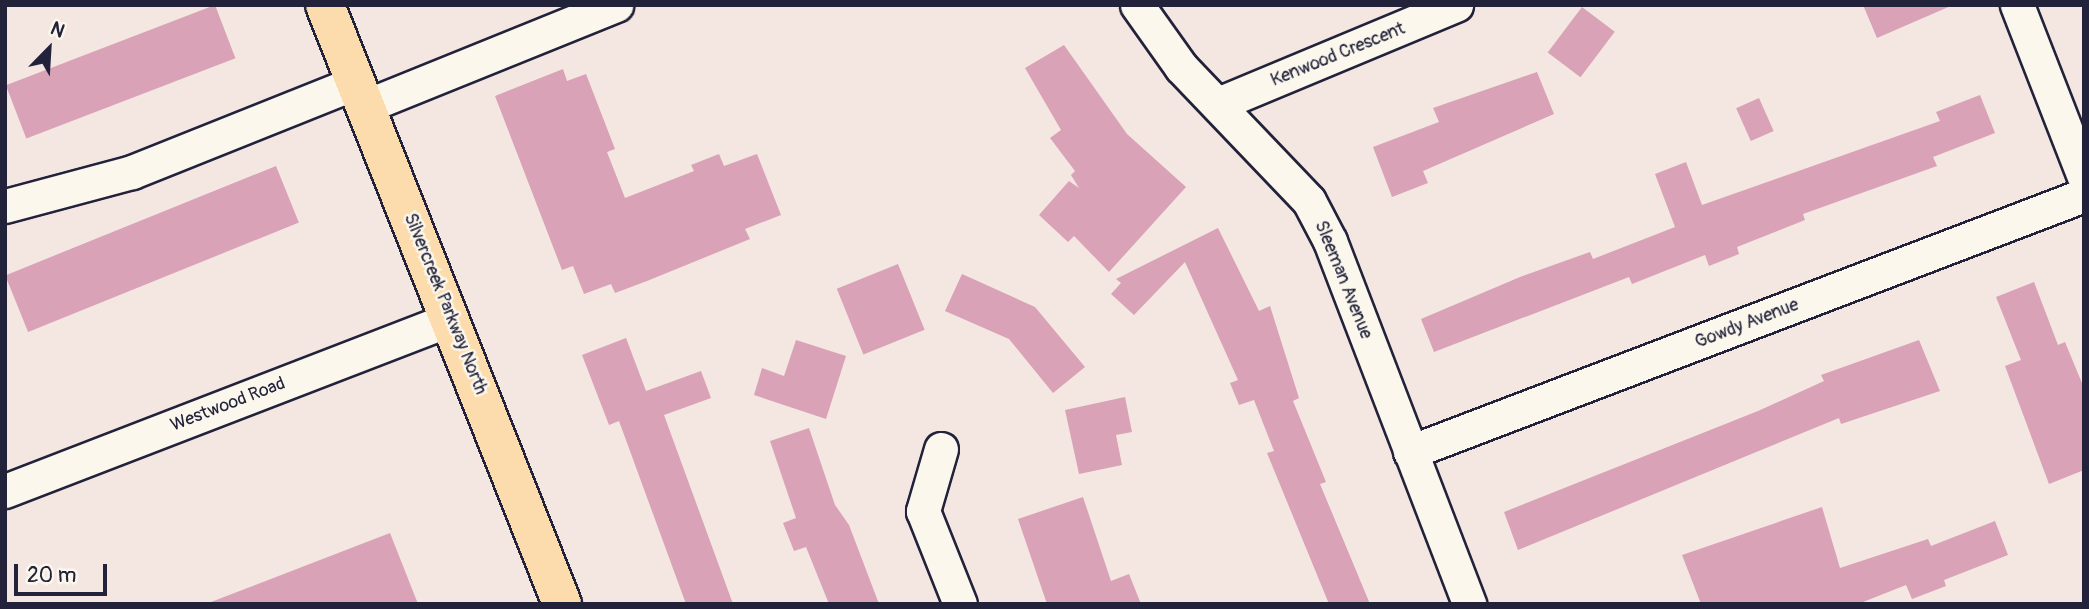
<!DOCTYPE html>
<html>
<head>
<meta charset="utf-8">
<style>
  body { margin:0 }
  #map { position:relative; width:2089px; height:609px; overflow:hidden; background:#f4e6e1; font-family:Pangolin,sans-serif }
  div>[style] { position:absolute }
  .building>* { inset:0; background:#d9a2b7; transform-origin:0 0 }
  .roads { filter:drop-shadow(2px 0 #22223b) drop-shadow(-2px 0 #22223b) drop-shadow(0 2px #22223b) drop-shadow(0 -2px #22223b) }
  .minor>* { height:33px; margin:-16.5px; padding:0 16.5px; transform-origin:16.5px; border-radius:16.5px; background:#fbf7ec }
  .major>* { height:38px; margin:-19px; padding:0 19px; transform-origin:19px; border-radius:19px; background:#fcdcac }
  span { translate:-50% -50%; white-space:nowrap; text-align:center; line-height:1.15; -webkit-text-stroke:5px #fbf7ec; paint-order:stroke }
  .street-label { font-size:18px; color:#22223b }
  .frame { position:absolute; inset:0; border:7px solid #22223b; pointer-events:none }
  .north { position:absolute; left:14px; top:14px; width:70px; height:70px; -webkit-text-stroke:5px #fbf7ec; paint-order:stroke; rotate:24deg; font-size:19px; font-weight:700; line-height:28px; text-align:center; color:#22223b }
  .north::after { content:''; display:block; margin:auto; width:24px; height:32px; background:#22223b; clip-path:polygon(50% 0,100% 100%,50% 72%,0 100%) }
  .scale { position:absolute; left:14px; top:564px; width:93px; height:32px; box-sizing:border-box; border:4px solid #22223b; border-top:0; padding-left:9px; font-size:21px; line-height:24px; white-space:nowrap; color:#22223b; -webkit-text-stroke:5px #fbf7ec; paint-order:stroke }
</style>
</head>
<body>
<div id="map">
  <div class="building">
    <i style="left:215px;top:5px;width:57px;height:224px;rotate:69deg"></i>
    <i style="clip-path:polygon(1863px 5px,1953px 5px,1877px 38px)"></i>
    <i style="left:1582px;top:7px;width:41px;height:57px;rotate:37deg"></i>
    <i style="clip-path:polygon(1064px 45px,1127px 134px,1186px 187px,1109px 272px,1074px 236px,1068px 242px,1039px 215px,1069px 181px,1079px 188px,1071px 175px,1075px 171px,1050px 138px,1061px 130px,1025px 68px)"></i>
    <i style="clip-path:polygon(563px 69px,567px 81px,586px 74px,615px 149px,607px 152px,625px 198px,694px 171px,691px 165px,719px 154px,724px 166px,757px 154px,781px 215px,745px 229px,750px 239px,647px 281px,615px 293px,611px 284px,584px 294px,573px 266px,562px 270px,495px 96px)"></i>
    <i style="clip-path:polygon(1537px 72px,1554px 114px,1423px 171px,1428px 183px,1392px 197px,1373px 147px,1439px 122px,1433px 108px)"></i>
    <i style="clip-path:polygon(1980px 95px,1995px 133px,1933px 157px,1937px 166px,1803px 214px,1805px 220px,1737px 247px,1739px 254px,1709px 266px,1705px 255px,1632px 284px,1629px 277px,1434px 352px,1421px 319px,1520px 277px,1590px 252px,1593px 259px,1675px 227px,1655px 174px,1686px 162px,1702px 205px,1940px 121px,1936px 112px)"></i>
    <i style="left:1759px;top:98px;width:36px;height:25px;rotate:66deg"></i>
    <i style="left:276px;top:166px;width:61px;height:292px;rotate:68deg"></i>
    <i style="clip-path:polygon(1218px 228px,1259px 311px,1270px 306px,1299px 398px,1293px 401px,1326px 482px,1320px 484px,1370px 604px,1329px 604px,1267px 453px,1274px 451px,1254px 400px,1239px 405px,1230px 383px,1238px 380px,1185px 262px,1134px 315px,1111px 294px,1121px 283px,1116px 279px)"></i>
    <i style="left:898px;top:264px;width:71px;height:66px;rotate:68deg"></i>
    <i style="clip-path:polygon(962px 274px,1035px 307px,1085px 367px,1053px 393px,1009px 339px,945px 311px)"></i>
    <i style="clip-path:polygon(2034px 282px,2058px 345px,2065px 342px,2084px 388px,2084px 470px,2049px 484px,2005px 366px,2021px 360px,1996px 297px)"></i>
    <i style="clip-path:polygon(626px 338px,646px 391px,701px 371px,711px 398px,664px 415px,733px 604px,686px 604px,619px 421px,609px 425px,582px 355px)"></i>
    <i style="clip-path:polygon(796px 340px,846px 356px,826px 419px,754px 395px,762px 368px,784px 376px)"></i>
    <i style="clip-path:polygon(1919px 340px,1940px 391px,1841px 424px,1839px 418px,1518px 550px,1504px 512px,1758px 411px,1824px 381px,1821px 375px)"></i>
    <i style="clip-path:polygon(1125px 397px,1132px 432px,1116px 435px,1122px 465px,1079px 474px,1065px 410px)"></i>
    <i style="clip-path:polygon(809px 428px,835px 505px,849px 525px,879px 604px,829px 604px,806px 547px,794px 551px,783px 523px,796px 518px,770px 441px)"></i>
    <i style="clip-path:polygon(1083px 497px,1111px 581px,1129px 574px,1141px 604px,1047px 604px,1018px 519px)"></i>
    <i style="clip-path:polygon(1822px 507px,1840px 568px,1928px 539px,1931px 546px,1995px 521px,2008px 555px,1944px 580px,1946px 586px,1912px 599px,1906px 585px,1858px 604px,1701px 604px,1682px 555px)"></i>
    <i style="clip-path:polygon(390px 533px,418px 604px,211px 604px,211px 602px)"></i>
  </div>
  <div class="roads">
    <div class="minor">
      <i style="left:1137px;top:5px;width:76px;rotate:54.6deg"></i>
      <i style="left:1181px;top:67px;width:185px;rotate:46.3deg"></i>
      <i style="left:1309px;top:201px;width:45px;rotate:62.3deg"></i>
      <i style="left:1330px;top:241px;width:389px;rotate:69deg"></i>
      <i style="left:2017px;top:5px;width:185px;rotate:68.7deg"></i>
      <i style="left:1218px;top:104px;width:258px;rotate:-22.6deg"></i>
      <i style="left:366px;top:106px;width:270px;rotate:-22deg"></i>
      <i style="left:5px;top:206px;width:131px;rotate:-15deg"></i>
      <i style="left:132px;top:172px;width:242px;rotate:-21.8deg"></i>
      <i style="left:941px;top:449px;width:65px;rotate:106.2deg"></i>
      <i style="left:923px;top:511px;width:100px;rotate:68.3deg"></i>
      <i style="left:1410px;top:452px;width:721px;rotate:-20.87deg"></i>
      <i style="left:5px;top:491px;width:478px;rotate:-21.1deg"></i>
    </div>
    <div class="major">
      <i style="left:325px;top:5px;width:644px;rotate:68.41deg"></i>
    </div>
  </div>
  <div class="street-label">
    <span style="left:1338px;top:55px;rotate:-22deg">Kenwood Crescent</span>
    <span style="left:1343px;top:280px;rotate:68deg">Sleeman Avenue</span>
    <span style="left:445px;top:304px;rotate:68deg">Silvercreek Parkway North</span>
    <span style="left:1747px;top:324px;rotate:-21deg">Gowdy Avenue</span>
    <span style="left:228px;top:405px;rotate:-21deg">Westwood Road</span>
  </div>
  <div class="frame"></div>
  <div class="north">N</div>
  <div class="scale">20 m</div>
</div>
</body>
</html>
